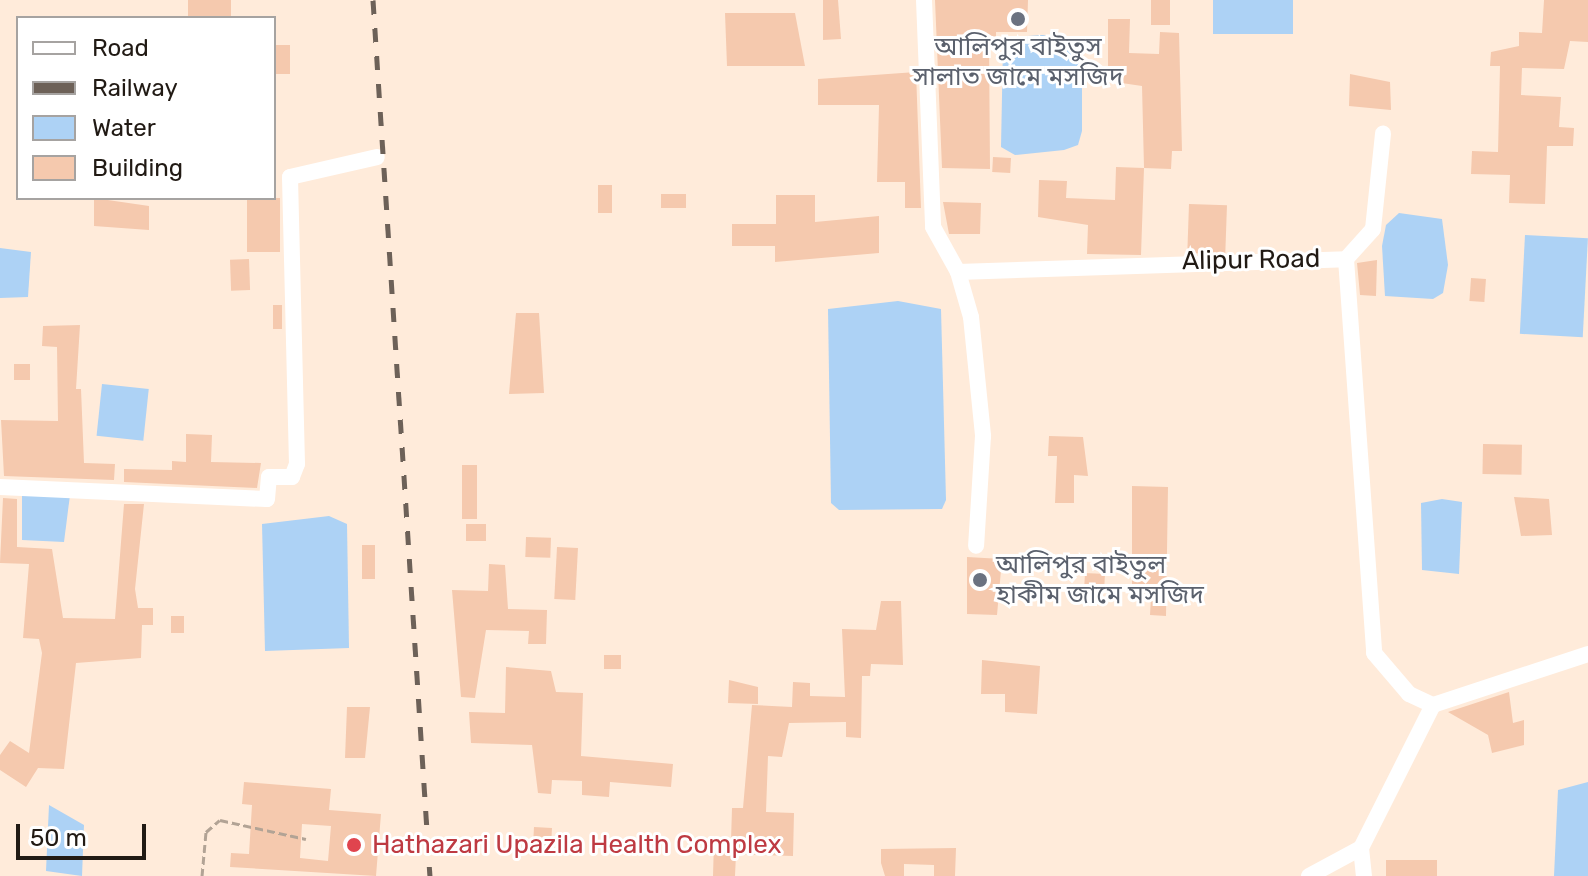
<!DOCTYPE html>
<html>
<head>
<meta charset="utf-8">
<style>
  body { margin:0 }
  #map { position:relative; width:1588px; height:876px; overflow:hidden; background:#ffebda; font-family:Rubik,"Noto Sans Bengali",sans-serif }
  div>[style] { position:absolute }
  .water>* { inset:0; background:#add2f5; transform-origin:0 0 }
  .building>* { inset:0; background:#f5c9ae; transform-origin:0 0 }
  .path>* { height:3px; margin-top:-1.5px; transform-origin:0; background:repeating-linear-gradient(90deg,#b2a395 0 8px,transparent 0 12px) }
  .street>* { height:16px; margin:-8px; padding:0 8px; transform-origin:8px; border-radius:8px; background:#fff }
  .rail>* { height:5px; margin-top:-2.5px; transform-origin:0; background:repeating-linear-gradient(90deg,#6d6158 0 14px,transparent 0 28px) }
  .dots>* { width:22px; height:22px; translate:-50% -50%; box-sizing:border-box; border:4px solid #fff; border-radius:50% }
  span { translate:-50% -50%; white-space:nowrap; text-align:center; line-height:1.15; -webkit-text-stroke:6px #fff; paint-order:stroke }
  .worship-label { font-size:26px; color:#5b616d }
  .left { translate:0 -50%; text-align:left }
  .street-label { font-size:26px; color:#211a14 }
  .health-label { font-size:26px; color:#be3a42 }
  .legend { position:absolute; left:16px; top:16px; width:260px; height:184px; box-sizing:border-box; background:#fff; border:2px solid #a6a3a1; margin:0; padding:10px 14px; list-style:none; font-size:24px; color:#211a14 }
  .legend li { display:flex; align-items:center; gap:16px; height:40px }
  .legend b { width:40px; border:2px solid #a6a3a1 }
  .scale { position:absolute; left:16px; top:824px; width:130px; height:36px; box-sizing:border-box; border:4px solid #211a14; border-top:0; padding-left:10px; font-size:24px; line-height:28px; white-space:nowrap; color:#211a14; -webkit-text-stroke:6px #fff; paint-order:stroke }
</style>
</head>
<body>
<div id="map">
  <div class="water">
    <i style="left:1213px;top:0;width:80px;height:34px"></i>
    <i style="clip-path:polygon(1043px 35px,1082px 45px,1082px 131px,1078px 145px,1064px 150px,1015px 155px,1001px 147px,1003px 45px,1013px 37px)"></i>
    <i style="clip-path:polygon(1399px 213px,1442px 219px,1448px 265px,1443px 293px,1433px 299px,1385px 296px,1382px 246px,1386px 225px)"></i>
    <i style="left:1525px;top:235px;width:63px;height:99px;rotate:3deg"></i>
    <i style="clip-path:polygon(0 248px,31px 252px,28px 297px,0 298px)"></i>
    <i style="clip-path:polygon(898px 301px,941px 309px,946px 500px,942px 509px,839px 510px,831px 503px,828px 309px)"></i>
    <i style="left:102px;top:384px;width:47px;height:52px;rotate:6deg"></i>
    <i style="clip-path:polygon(22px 494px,70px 495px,64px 542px,22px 540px)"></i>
    <i style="clip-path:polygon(1442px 499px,1462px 502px,1459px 574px,1422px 570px,1421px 503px)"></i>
    <i style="clip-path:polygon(329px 516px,347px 524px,349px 648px,265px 651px,262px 524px)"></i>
    <i style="clip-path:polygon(1588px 782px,1588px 876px,1554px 876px,1558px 790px)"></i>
    <i style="clip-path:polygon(49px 805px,84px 825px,82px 876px,46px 871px)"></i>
  </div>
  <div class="building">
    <i style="left:188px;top:0;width:43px;height:18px"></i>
    <i style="clip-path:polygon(823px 0,838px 0,841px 39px,823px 40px)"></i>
    <i style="clip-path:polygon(935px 0,1028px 0,1027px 32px,996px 32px,996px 41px,989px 41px,990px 169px,942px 168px)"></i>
    <i style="left:1151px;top:0;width:19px;height:25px"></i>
    <i style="clip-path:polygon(1544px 0,1588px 0,1588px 42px,1570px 41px,1564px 69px,1522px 68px,1521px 95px,1561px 97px,1559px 127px,1574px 128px,1573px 146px,1547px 146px,1545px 204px,1509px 203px,1510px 175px,1471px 174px,1472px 151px,1498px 152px,1500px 66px,1490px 66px,1491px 52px,1519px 46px,1519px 32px,1542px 33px)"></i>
    <i style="clip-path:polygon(725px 13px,795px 13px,805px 66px,727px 66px)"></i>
    <i style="clip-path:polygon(1108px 19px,1130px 19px,1129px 53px,1159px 54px,1160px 32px,1179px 33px,1182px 151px,1172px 151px,1171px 169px,1144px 168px,1142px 86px,1108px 81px)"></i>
    <i style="left:274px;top:45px;width:16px;height:29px"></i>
    <i style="clip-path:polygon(916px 72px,921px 208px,905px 208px,905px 182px,877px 182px,879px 105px,818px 105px,818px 79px)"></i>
    <i style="clip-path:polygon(1350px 74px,1390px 82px,1391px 110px,1349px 106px)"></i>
    <i style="left:993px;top:157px;width:18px;height:15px;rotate:3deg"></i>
    <i style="clip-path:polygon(1116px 167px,1144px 168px,1141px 255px,1087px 254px,1088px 225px,1038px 217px,1039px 180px,1067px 181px,1066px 198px,1115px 200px)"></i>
    <i style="left:612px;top:185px;width:28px;height:14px;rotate:90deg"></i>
    <i style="left:661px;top:194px;width:25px;height:14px"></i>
    <i style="clip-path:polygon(776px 195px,815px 195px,815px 222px,879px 216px,879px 253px,775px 262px,775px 246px,732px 246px,732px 224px,776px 224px)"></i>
    <i style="clip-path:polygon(94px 198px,149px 206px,149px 230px,94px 226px)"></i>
    <i style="left:247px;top:198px;width:33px;height:54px"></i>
    <i style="clip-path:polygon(943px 202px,981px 203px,980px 234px,949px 234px)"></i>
    <i style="left:1189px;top:204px;width:38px;height:49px;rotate:2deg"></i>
    <i style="left:249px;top:259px;width:31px;height:19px;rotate:88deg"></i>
    <i style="clip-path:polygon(1377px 260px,1376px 296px,1360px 295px,1357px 263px)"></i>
    <i style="left:1471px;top:278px;width:15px;height:23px;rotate:4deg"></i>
    <i style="left:273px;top:305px;width:9px;height:24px"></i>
    <i style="clip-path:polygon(516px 313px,539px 313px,544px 393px,509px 394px)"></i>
    <i style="clip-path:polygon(80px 325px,76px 389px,81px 389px,84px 463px,115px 464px,114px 480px,4px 476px,1px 420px,58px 421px,57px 347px,42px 346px,43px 326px)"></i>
    <i style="left:14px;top:364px;width:16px;height:16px"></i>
    <i style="clip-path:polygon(186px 434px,212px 435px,211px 462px,261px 463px,257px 488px,124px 482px,124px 469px,172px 470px,172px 461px,186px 462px)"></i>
    <i style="clip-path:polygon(1049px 436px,1083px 437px,1088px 476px,1074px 475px,1074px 503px,1055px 503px,1057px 456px,1048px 456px)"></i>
    <i style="left:1483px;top:444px;width:39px;height:30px;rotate:1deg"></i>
    <i style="left:462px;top:465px;width:15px;height:54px"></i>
    <i style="clip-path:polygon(1132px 486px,1168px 487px,1166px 616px,1150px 615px,1151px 597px,1132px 596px)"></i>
    <i style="clip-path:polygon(1514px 497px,1549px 499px,1552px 535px,1521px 536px)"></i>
    <i style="clip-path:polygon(3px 498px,17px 499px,17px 547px,52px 549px,63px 618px,115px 619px,124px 504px,144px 504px,135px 589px,138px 608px,153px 608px,153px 625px,142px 625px,141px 658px,76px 663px,64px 769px,38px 768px,26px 787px,0 770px,0 755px,10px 741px,29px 753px,42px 653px,39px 639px,23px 638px,29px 564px,0 563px)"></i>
    <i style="left:466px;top:524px;width:20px;height:17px"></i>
    <i style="left:526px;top:537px;width:25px;height:20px;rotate:2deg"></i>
    <i style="left:362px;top:545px;width:13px;height:34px"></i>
    <i style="left:557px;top:547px;width:21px;height:52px;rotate:3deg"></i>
    <i style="clip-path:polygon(967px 557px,1002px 559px,997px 615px,967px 614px)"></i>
    <i style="clip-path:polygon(489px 564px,505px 565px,508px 609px,547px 610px,546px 644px,528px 644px,529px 631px,486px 630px,475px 698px,461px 697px,452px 590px,488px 591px)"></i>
    <i style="left:1085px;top:573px;width:20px;height:15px;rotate:3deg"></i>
    <i style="clip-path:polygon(881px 601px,901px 601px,903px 665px,871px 664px,870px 676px,862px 676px,861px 738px,846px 737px,846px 722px,789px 723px,782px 757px,768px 756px,766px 812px,794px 813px,793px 856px,736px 854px,735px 876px,713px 876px,714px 841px,731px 841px,732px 808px,743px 808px,752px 705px,792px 707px,793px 682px,810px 683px,810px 696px,845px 697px,842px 629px,876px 630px)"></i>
    <i style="left:171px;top:616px;width:13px;height:17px"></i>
    <i style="left:604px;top:655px;width:17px;height:14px"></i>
    <i style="clip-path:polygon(982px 660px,1040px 666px,1037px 714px,1005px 712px,1005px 694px,981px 694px)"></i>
    <i style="clip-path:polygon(506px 667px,551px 671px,556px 692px,583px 693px,581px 756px,673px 764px,671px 787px,610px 782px,609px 797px,582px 795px,582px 781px,552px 780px,551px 794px,538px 793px,532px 745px,471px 743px,469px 712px,505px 713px)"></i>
    <i style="clip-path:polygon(729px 680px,758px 687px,758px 704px,728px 703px)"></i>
    <i style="clip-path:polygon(1509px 692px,1513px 723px,1524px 720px,1524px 745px,1492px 753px,1488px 735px,1448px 712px)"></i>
    <i style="clip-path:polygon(347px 707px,370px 707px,365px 758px,345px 758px)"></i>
    <i style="clip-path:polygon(evenodd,244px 782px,331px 789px,329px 810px,381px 814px,376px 876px,230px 867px,231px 853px,249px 854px,252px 805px,242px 804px,244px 782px,302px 824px,331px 826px,328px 861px,300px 858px,302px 824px)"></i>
    <i style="left:534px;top:827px;width:18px;height:20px;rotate:3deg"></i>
    <i style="clip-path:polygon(956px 848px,955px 876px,934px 876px,934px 865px,904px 864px,904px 876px,885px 876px,881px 863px,881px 849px)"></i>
    <i style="left:1437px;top:860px;width:16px;height:51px;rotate:90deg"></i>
  </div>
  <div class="path">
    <i style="left:202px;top:876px;width:44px;rotate:-84.8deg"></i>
    <i style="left:206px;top:832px;width:18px;rotate:-41deg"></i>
    <i style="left:220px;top:820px;width:88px;rotate:12.5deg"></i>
  </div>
  <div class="street">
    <i style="left:924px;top:0;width:227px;rotate:87.7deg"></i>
    <i style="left:933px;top:227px;width:51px;rotate:60.9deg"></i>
    <i style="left:958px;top:272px;width:388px;rotate:-1.9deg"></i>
    <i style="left:1346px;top:259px;width:395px;rotate:85.9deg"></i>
    <i style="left:1374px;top:653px;width:54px;rotate:49.5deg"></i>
    <i style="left:1409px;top:694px;width:26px;rotate:25deg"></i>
    <i style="left:1346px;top:259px;width:40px;rotate:-48deg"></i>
    <i style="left:1373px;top:229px;width:96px;rotate:-84deg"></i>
    <i style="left:958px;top:272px;width:47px;rotate:73.9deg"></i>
    <i style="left:971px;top:317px;width:120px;rotate:84.2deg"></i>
    <i style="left:983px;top:436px;width:110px;rotate:93.6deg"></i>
    <i style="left:0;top:487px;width:267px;rotate:2.6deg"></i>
    <i style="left:267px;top:499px;width:22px;rotate:-85deg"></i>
    <i style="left:269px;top:477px;width:23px"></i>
    <i style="left:292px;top:477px;width:14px;rotate:-69deg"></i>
    <i style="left:297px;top:464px;width:287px;rotate:-91.4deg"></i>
    <i style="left:290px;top:177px;width:89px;rotate:-12.9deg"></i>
    <i style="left:1361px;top:848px;width:28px;rotate:84deg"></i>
    <i style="left:1309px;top:876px;width:59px;rotate:-28.3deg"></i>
    <i style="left:1361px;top:848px;width:160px;rotate:-63.3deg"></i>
    <i style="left:1433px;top:705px;width:163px;rotate:-18.2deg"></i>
  </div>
  <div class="rail">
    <i style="left:373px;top:0;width:878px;rotate:86.28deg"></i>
  </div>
  <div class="dots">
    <i style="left:1018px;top:19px;background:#6b7280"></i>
    <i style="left:980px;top:580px;background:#6b7280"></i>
    <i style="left:354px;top:845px;background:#e0444e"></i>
  </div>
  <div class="worship-label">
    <span style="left:1018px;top:62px">আলিপুর বাইতুস<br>সালাত জামে মসজিদ</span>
    <span class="left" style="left:996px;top:580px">আলিপুর বাইতুল<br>হাকীম জামে মসজিদ</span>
  </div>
  <div class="street-label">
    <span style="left:1251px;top:260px;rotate:-1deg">Alipur Road</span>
  </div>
  <div class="health-label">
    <span class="left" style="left:372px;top:845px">Hathazari Upazila Health Complex</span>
  </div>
  <ul class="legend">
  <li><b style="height:10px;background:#fff"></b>Road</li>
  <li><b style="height:10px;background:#6d6158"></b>Railway</li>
  <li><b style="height:22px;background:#add2f5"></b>Water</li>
  <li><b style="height:22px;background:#f5c9ae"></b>Building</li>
  </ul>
  <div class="scale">50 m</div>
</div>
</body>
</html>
